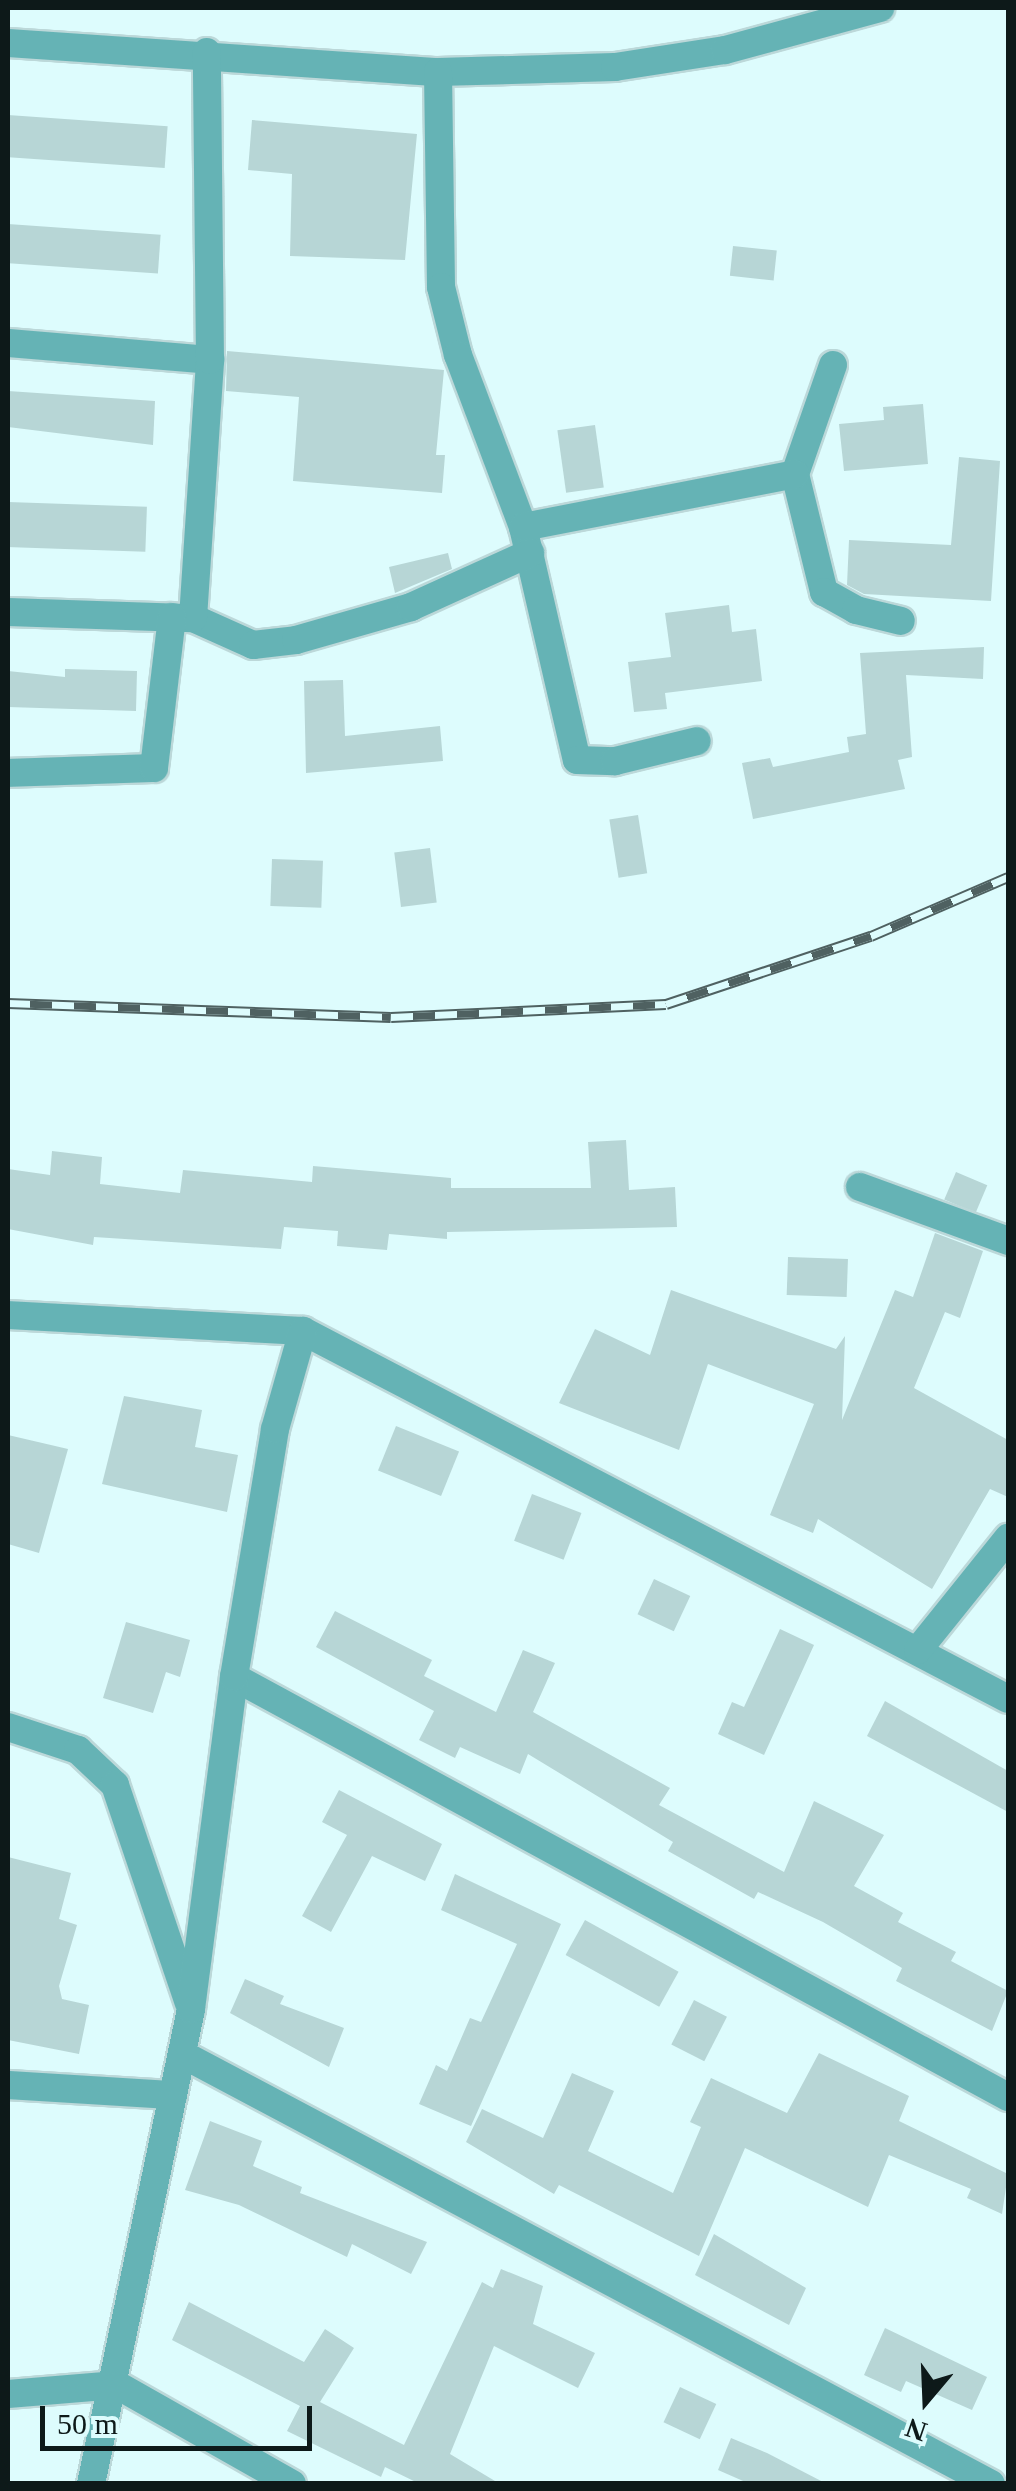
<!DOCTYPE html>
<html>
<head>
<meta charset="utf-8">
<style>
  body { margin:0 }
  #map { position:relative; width:1016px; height:2491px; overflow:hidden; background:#ddfcfd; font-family:"Times New Roman",serif }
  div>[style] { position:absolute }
  .building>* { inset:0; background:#b7d6d6; transform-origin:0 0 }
  .roads { filter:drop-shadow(2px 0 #bcd8d9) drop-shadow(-2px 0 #bcd8d9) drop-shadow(0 2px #bcd8d9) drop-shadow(0 -2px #bcd8d9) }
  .street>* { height:28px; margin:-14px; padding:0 14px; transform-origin:14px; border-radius:14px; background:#65b3b5 }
  .rail>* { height:11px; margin-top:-5.5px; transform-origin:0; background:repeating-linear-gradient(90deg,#ddfcfd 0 22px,#4f6161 0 44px); box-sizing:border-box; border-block:2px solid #4f6161 }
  span { translate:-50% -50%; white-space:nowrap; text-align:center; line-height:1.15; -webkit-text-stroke:8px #ddfcfd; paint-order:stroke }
  .frame { position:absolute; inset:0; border:10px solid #0d1919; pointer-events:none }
  .north { position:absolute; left:876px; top:2351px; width:100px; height:100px; -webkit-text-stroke:8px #ddfcfd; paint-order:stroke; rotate:199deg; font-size:28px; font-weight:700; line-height:40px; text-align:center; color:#0d1919 }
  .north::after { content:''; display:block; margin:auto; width:35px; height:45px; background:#0d1919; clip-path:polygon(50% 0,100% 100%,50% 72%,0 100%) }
  .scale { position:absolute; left:40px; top:2406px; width:272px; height:45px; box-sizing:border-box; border:5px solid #0d1919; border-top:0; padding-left:12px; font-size:30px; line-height:35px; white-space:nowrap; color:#0d1919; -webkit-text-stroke:8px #ddfcfd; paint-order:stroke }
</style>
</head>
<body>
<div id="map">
  <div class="building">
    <i style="left:8px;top:115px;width:160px;height:42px;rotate:4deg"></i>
    <i style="clip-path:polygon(252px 120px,417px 134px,405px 260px,290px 256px,292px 174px,248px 170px)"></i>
    <i style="left:8px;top:224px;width:153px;height:39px;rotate:4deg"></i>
    <i style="left:733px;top:246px;width:44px;height:30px;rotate:6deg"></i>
    <i style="clip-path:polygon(227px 351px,444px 370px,436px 455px,445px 455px,442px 493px,293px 481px,299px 397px,226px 391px)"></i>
    <i style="clip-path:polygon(8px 391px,155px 401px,153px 445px,8px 427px)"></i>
    <i style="clip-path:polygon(923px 404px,928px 464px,844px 471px,839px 424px,884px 420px,883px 407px)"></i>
    <i style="left:595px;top:425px;width:63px;height:38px;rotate:82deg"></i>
    <i style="clip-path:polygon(959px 457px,1000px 461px,991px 601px,864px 594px,847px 585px,849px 540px,951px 545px)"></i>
    <i style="left:8px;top:502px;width:139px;height:45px;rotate:2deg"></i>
    <i style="clip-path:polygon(448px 553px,452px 569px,395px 593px,389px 567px)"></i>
    <i style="clip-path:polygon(729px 605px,732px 632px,756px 629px,762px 681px,665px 693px,667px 709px,634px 712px,628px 662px,671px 657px,665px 613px)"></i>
    <i style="clip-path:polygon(984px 647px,983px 679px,906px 675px,912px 757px,898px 760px,905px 789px,753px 819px,742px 763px,770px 758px,773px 767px,849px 752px,847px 737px,866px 734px,860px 653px)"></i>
    <i style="clip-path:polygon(65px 669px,137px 671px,136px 711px,8px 707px,8px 671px,65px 677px)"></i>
    <i style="clip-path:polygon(343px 680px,345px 736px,440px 726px,443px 761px,306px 773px,304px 681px)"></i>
    <i style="left:638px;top:815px;width:59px;height:29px;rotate:81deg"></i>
    <i style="left:430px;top:848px;width:55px;height:36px;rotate:83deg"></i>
    <i style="left:272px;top:859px;width:51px;height:47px;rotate:2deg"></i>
    <i style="clip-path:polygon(626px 1140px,629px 1190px,675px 1187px,677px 1227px,447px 1232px,447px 1239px,389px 1234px,387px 1250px,337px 1246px,338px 1231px,284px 1227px,281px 1249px,94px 1237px,93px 1245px,8px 1229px,8px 1169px,50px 1175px,52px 1151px,102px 1157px,100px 1184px,180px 1193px,183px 1170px,312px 1182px,313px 1166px,451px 1178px,451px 1188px,591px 1188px,588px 1142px)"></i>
    <i style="left:956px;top:1172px;width:34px;height:30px;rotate:23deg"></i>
    <i style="clip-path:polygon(935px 1233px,983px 1251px,960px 1318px,945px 1312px,914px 1388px,1008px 1440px,1008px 1497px,990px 1489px,932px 1589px,818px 1519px,813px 1533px,770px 1515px,814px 1404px,708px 1364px,679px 1450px,559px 1403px,595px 1329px,650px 1355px,671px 1290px,836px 1349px,845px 1336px,842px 1420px,895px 1290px,913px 1297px)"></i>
    <i style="left:788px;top:1257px;width:60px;height:38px;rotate:2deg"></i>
    <i style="clip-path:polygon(124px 1396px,202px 1410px,195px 1447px,238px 1455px,227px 1512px,102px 1484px)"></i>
    <i style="left:396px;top:1426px;width:68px;height:48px;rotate:22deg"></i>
    <i style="clip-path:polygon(8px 1435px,68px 1449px,39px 1553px,8px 1544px)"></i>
    <i style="left:532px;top:1494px;width:53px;height:50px;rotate:21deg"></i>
    <i style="left:654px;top:1579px;width:40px;height:39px;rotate:25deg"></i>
    <i style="clip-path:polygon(335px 1611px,432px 1660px,424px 1676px,496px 1712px,523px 1650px,555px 1663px,533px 1712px,670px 1788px,659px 1805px,784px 1872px,814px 1801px,884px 1835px,854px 1886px,903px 1913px,898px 1922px,956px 1952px,951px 1961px,1008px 1991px,992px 2031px,896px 1981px,902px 1968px,823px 1922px,758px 1892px,754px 1899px,668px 1851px,673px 1842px,528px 1754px,520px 1774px,460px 1747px,455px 1758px,419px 1740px,434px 1711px,316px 1647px)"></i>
    <i style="clip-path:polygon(126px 1622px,190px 1640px,180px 1677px,166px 1672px,153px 1713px,103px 1698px)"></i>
    <i style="clip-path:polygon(780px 1629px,814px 1645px,764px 1755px,718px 1734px,732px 1702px,744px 1707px)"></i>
    <i style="clip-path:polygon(885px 1701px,1008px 1771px,1008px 1812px,867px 1736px)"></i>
    <i style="clip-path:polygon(339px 1790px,442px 1844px,425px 1881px,372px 1856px,331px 1932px,302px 1916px,347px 1835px,322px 1822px)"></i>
    <i style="clip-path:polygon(8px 1857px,71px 1873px,59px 1919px,77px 1925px,59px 1986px,62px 1999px,89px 2005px,79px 2054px,8px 2040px)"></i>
    <i style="clip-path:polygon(455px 1874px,561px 1924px,471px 2126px,419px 2104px,436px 2065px,447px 2071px,470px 2018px,481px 2022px,517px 1944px,441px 1910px)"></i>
    <i style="left:585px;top:1920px;width:107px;height:40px;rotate:29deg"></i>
    <i style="clip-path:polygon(245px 1979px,284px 1996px,280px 2004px,344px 2028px,329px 2067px,230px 2013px)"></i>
    <i style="left:694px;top:2000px;width:37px;height:50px;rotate:27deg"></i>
    <i style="clip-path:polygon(819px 2053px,909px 2096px,899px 2121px,1008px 2174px,1002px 2214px,967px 2198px,971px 2189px,889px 2155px,868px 2207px,745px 2148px,699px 2256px,559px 2185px,554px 2194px,466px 2142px,482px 2109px,543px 2138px,572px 2073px,614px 2091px,588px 2151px,673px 2193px,701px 2127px,690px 2122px,711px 2078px,787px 2113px)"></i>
    <i style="clip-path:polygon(210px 2121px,262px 2141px,253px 2166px,302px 2187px,300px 2193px,427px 2242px,411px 2274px,352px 2244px,347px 2257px,239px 2205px,185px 2190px)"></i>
    <i style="clip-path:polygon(714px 2234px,806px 2288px,789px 2325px,695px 2275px)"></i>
    <i style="clip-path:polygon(501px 2269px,543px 2286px,533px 2324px,595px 2353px,578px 2388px,494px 2346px,450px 2454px,500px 2484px,420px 2484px,385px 2467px,381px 2477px,287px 2431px,300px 2406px,172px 2340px,189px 2302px,304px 2362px,325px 2329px,354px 2348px,320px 2402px,404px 2445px,482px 2282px,493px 2288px)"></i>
    <i style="clip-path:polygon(885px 2328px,987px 2377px,972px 2410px,906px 2381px,901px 2392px,864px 2375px)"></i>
    <i style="left:680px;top:2387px;width:40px;height:39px;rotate:25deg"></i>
    <i style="clip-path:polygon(731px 2438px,767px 2453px,827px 2484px,750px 2484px,718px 2470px)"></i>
  </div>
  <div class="roads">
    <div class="street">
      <i style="left:8px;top:43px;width:431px;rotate:3.9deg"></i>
      <i style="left:438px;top:72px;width:177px;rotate:-1.6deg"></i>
      <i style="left:615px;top:67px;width:111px;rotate:-8.8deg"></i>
      <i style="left:725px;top:50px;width:161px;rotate:-15.2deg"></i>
      <i style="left:438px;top:72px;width:215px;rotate:89.2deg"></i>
      <i style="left:441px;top:287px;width:70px;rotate:76deg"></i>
      <i style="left:458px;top:355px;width:184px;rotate:69.3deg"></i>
      <i style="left:523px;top:527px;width:239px;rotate:77deg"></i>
      <i style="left:577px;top:760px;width:38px;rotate:2deg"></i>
      <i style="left:615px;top:761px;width:84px;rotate:-13.7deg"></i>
      <i style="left:8px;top:343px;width:203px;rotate:4.8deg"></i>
      <i style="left:833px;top:365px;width:115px;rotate:109.2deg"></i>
      <i style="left:795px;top:474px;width:122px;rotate:76.2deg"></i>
      <i style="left:824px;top:592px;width:37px;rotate:29deg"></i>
      <i style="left:856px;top:610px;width:46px;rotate:13.7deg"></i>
      <i style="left:523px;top:527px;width:277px;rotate:-11deg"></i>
      <i style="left:8px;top:612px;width:185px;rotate:1.9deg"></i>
      <i style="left:193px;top:618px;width:66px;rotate:24.2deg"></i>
      <i style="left:253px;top:645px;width:43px;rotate:-6.6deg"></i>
      <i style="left:296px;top:640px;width:120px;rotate:-16deg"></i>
      <i style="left:411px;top:607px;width:131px;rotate:-24.4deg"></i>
      <i style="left:193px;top:618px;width:259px;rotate:-86.2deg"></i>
      <i style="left:210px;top:360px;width:308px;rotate:-90.6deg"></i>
      <i style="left:8px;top:773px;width:146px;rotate:-2deg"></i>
      <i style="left:154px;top:768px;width:152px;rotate:-83.2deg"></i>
      <i style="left:860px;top:1187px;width:158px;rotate:20deg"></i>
      <i style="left:8px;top:1315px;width:295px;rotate:3.1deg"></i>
      <i style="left:303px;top:1331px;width:795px;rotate:27.56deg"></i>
      <i style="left:918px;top:1650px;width:144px;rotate:-51.2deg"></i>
      <i style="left:234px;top:1677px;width:881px;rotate:28.49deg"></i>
      <i style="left:8px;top:1727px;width:74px;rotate:18.2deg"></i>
      <i style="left:78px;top:1750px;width:51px;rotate:43.4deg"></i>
      <i style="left:115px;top:1785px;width:230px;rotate:71.3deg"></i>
      <i style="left:182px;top:2054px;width:916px;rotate:27.99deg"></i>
      <i style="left:8px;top:2085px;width:165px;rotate:3.5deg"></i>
      <i style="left:8px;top:2394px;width:109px;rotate:-4.7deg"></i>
      <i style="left:117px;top:2385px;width:201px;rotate:29.5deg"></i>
      <i style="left:91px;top:2484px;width:485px;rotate:-78.1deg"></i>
      <i style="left:191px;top:2009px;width:335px;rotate:-82.6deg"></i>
      <i style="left:234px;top:1677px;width:251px;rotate:-80.6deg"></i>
      <i style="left:275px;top:1429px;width:102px;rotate:-74.1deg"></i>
    </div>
  </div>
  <div class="rail">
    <i style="left:8px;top:1003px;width:383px;rotate:2.1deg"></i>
    <i style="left:391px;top:1017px;width:275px;rotate:-2.7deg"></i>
    <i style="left:666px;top:1004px;width:216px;rotate:-18.4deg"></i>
    <i style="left:871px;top:936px;width:149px;rotate:-23.3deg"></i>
  </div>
  <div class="frame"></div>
  <div class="north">N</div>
  <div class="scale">50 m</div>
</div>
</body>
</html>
